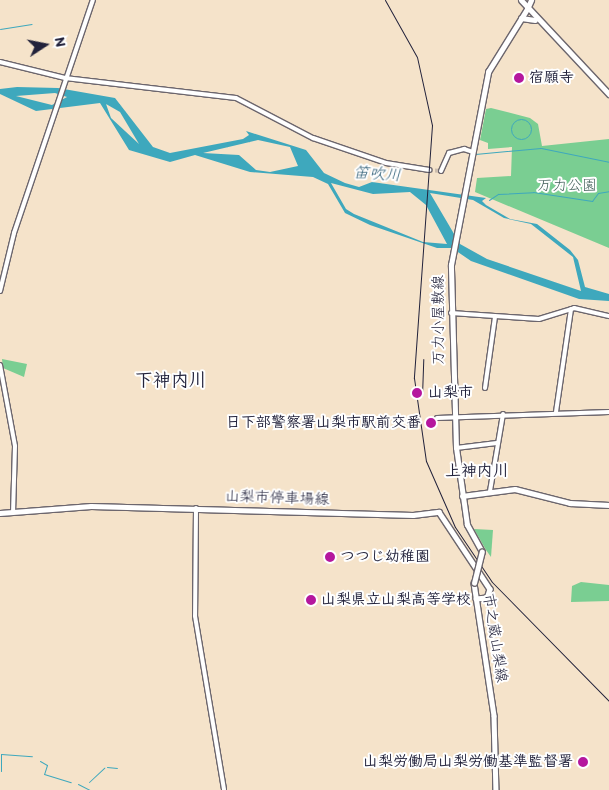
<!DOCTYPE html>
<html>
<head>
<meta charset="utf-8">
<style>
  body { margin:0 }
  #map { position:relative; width:609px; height:790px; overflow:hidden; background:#f5e3ca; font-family:Itim,"Klee One",sans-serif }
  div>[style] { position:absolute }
  .green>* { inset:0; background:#7ace92 }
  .water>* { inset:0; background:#3ea8bd }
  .stream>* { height:1px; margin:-0.5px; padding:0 0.5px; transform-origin:0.5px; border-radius:0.5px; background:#3ea8bd }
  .stream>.ring { margin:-0.5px; padding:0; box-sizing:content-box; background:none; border:1px solid #3ea8bd; border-radius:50% }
  .tertiary-tunnel>* { height:4px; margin-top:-2px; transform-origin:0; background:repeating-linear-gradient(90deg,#cbbcad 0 4px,transparent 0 6px) }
  .roads { filter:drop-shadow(1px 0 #6c666d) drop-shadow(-1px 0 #6c666d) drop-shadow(0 1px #6c666d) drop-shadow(0 -1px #6c666d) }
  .tertiary>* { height:4px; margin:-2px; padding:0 2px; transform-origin:2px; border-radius:2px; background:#fff }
  .secondary>* { height:4.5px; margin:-2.25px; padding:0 2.25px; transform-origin:2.25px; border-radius:2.25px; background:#fff }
  .trunk>* { height:5px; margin:-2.5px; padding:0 2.5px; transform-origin:2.5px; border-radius:2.5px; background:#fff }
  .rail>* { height:1px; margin:-0.5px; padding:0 0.5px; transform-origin:0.5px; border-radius:0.5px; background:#22223b }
  .bridges { filter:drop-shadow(1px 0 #6c666d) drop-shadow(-1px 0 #6c666d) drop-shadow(0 1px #6c666d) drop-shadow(0 -1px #6c666d) }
  .secondary-bridge>* { height:4.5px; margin:-2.25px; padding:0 2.25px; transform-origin:2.25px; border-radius:2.25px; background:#fff }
  .dots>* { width:14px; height:14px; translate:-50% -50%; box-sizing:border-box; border:2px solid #fff; border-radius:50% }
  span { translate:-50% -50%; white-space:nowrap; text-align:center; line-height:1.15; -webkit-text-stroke:4px #fff; paint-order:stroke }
  .poi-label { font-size:15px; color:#22223b; font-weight:700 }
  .left { translate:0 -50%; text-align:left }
  .right { translate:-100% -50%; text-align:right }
  .park-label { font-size:15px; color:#415e59 }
  .street-label { font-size:15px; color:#22223b }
  .water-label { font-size:16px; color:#2f5e76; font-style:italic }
  .neighbourhood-label { font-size:16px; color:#22223b; font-weight:700 }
  .quarter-label { font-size:18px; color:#22223b; font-weight:700 }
  .north { position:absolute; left:20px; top:20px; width:50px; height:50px; -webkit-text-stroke:4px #fff; paint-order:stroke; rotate:79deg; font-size:14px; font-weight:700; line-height:20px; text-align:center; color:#22223b }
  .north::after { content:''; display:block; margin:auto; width:18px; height:22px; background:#22223b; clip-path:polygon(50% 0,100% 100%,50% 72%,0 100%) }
</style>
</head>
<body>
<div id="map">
  <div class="green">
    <i style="clip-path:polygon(491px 108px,530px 118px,538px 124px,542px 146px,609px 139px,609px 248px,475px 192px,477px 178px,511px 176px,512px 147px,488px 149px,488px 143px,480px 140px,486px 109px)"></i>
    <i style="clip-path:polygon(2px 359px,27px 364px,24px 377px,3px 368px)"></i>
    <i style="clip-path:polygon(474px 529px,493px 530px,491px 557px,486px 550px)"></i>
    <i style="clip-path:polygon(581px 582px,609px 585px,609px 601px,571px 602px,572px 586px)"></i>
  </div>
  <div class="water">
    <i style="clip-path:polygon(evenodd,58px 88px,115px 98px,153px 147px,170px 153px,243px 139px,249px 135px,246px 131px,306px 150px,324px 173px,345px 183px,359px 187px,372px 182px,486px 198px,482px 201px,486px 205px,510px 219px,537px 224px,570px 250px,578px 260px,585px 287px,609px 294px,609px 301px,579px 299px,471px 261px,452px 248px,437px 248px,370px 225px,345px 213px,328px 184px,313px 177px,250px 172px,195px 155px,170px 162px,129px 150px,100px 103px,36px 111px,0 94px,0 89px,17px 87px,58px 88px,55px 93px,67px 97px,52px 105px,16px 96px,55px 93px,58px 88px,106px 104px,120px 112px,139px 144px,111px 118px,106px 104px,58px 88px,258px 140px,290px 147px,298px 166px,270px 172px,256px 170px,239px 155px,203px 153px,258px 140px,58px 88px,331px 183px,373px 194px,410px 192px,426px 205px,447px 244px,423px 242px,354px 214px,346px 209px,331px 183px,58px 88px,430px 193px,473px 200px,504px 218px,531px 224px,573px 257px,581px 291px,487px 259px,460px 244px,430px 193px)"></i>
  </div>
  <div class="stream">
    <i style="left:0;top:29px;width:32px;rotate:-9deg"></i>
    <i class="ring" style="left:511px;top:119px;width:19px;height:19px"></i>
    <i style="left:475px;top:154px;width:66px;rotate:-5.2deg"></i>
    <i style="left:541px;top:148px;width:69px;rotate:11.6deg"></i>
    <i style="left:489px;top:200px;width:11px;rotate:-34deg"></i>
    <i style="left:498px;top:194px;width:35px;rotate:-3deg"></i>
    <i style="left:533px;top:192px;width:60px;rotate:8.7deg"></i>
    <i style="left:592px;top:201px;width:10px;rotate:-53deg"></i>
    <i style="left:598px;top:193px;width:11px;rotate:-10deg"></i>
    <i style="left:40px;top:761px;width:8px;rotate:30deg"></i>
    <i style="left:47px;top:765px;width:9px;rotate:108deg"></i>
    <i style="left:44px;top:774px;width:28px;rotate:17deg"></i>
    <i style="left:107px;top:767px;width:10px;rotate:6deg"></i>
    <i style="left:1px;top:771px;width:17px;rotate:-90deg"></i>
    <i style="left:1px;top:754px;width:31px;rotate:4deg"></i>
    <i style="left:89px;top:782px;width:21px;rotate:-43deg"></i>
    <i style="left:78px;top:784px;width:13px;rotate:27deg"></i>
  </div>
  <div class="tertiary-tunnel">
    <i style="left:429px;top:170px;width:12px;rotate:5deg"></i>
  </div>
  <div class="roads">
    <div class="tertiary">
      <i style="left:0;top:62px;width:67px;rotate:13.8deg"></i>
      <i style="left:65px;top:78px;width:172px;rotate:6.7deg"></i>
      <i style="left:236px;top:98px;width:87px;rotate:27.5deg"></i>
      <i style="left:313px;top:138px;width:77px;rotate:18.9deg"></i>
      <i style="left:386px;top:163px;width:44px;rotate:9.2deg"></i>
      <i style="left:441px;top:171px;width:20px;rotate:-66deg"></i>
      <i style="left:449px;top:153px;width:16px;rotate:-15deg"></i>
      <i style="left:464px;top:149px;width:9px;rotate:18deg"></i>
      <i style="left:0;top:291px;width:60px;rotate:-76.4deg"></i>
      <i style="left:14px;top:233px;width:246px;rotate:-71.3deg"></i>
      <i style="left:451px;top:313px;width:88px;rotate:3.9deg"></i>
      <i style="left:539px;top:319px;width:37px;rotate:-17deg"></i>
      <i style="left:574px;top:308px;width:36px;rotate:13deg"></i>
      <i style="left:0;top:365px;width:82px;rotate:79.5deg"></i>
      <i style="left:15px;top:446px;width:66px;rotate:91.7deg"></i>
      <i style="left:485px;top:388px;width:72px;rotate:-82deg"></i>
      <i style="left:556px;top:412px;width:104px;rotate:-81.7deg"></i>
      <i style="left:437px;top:418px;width:172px;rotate:-2deg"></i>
      <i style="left:456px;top:448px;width:41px;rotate:-7deg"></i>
      <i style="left:490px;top:491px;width:78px;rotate:-80.4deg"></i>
      <i style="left:196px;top:508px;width:108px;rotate:90.5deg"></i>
      <i style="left:195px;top:616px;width:176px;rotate:80.5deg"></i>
    </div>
    <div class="secondary">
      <i style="left:462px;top:496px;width:53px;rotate:-7.5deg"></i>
      <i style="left:515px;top:489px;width:57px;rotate:14.3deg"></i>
      <i style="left:570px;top:503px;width:39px;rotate:3deg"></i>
      <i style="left:0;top:513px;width:91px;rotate:-4.4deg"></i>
      <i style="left:91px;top:506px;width:322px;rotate:1.6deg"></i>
      <i style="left:413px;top:515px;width:26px;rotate:-7deg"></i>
      <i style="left:439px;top:512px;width:92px;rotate:56.5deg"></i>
      <i style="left:490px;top:589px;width:9px;rotate:108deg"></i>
      <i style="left:487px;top:598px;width:11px;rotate:175deg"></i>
      <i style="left:482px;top:552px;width:31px;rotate:-119deg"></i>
      <i style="left:467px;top:525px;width:78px;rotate:-98.1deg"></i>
      <i style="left:456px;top:448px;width:183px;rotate:-91.6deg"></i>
      <i style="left:451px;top:265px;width:197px;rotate:-79.1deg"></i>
      <i style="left:488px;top:72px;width:74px;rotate:-58.2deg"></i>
      <i style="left:474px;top:583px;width:134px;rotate:81.4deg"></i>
      <i style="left:494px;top:716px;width:74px;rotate:88.5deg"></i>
    </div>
    <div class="trunk">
      <i style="left:521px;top:0;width:129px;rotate:46.9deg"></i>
      <i style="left:527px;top:9px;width:10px;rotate:-66deg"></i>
      <i style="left:521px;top:18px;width:14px;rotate:8deg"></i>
    </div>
  </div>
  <div class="rail">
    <i style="left:385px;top:0;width:65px;rotate:60.7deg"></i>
    <i style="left:417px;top:57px;width:70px;rotate:77.6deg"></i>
    <i style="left:432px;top:125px;width:254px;rotate:94.1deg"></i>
    <i style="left:414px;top:378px;width:84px;rotate:81.8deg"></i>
    <i style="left:426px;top:461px;width:72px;rotate:66.3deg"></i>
    <i style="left:455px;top:527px;width:66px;rotate:56.1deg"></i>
    <i style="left:492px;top:582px;width:167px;rotate:45.5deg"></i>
    <i style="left:422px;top:396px;width:37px;rotate:-88deg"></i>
  </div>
  <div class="bridges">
    <div class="secondary-bridge">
      <i style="left:474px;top:583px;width:32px;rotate:-76deg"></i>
    </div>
  </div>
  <div class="dots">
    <i style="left:519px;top:78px;background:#b5179e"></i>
    <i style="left:417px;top:393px;background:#b5179e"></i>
    <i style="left:431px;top:423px;background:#b5179e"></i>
    <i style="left:330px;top:557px;background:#b5179e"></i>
    <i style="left:311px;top:600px;background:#b5179e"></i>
    <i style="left:583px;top:762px;background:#b5179e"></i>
  </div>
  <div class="poi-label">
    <span class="left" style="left:529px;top:78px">宿願寺</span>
    <span class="left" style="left:428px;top:393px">山梨市</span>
    <span class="right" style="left:421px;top:423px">日下部警察署山梨市駅前交番</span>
    <span class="left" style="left:340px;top:557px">つつじ幼稚園</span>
    <span class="left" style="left:321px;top:600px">山梨県立山梨高等学校</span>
    <span class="right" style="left:573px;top:762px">山梨労働局山梨労働基準監督署</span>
  </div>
  <div class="park-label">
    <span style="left:567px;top:186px">万力公園</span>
  </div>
  <div class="street-label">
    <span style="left:439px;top:320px;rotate:-90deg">万力小屋敷線</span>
    <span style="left:277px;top:498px;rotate:2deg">山梨市停車場線</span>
    <span style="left:495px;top:638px;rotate:81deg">市之蔵山梨線</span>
  </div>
  <div class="water-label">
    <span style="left:377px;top:174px;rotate:4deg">笛吹川</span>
  </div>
  <div class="neighbourhood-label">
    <span style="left:477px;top:471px">上神内川</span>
  </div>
  <div class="quarter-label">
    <span style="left:171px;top:380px">下神内川</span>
  </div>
  <div class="north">N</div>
</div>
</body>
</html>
